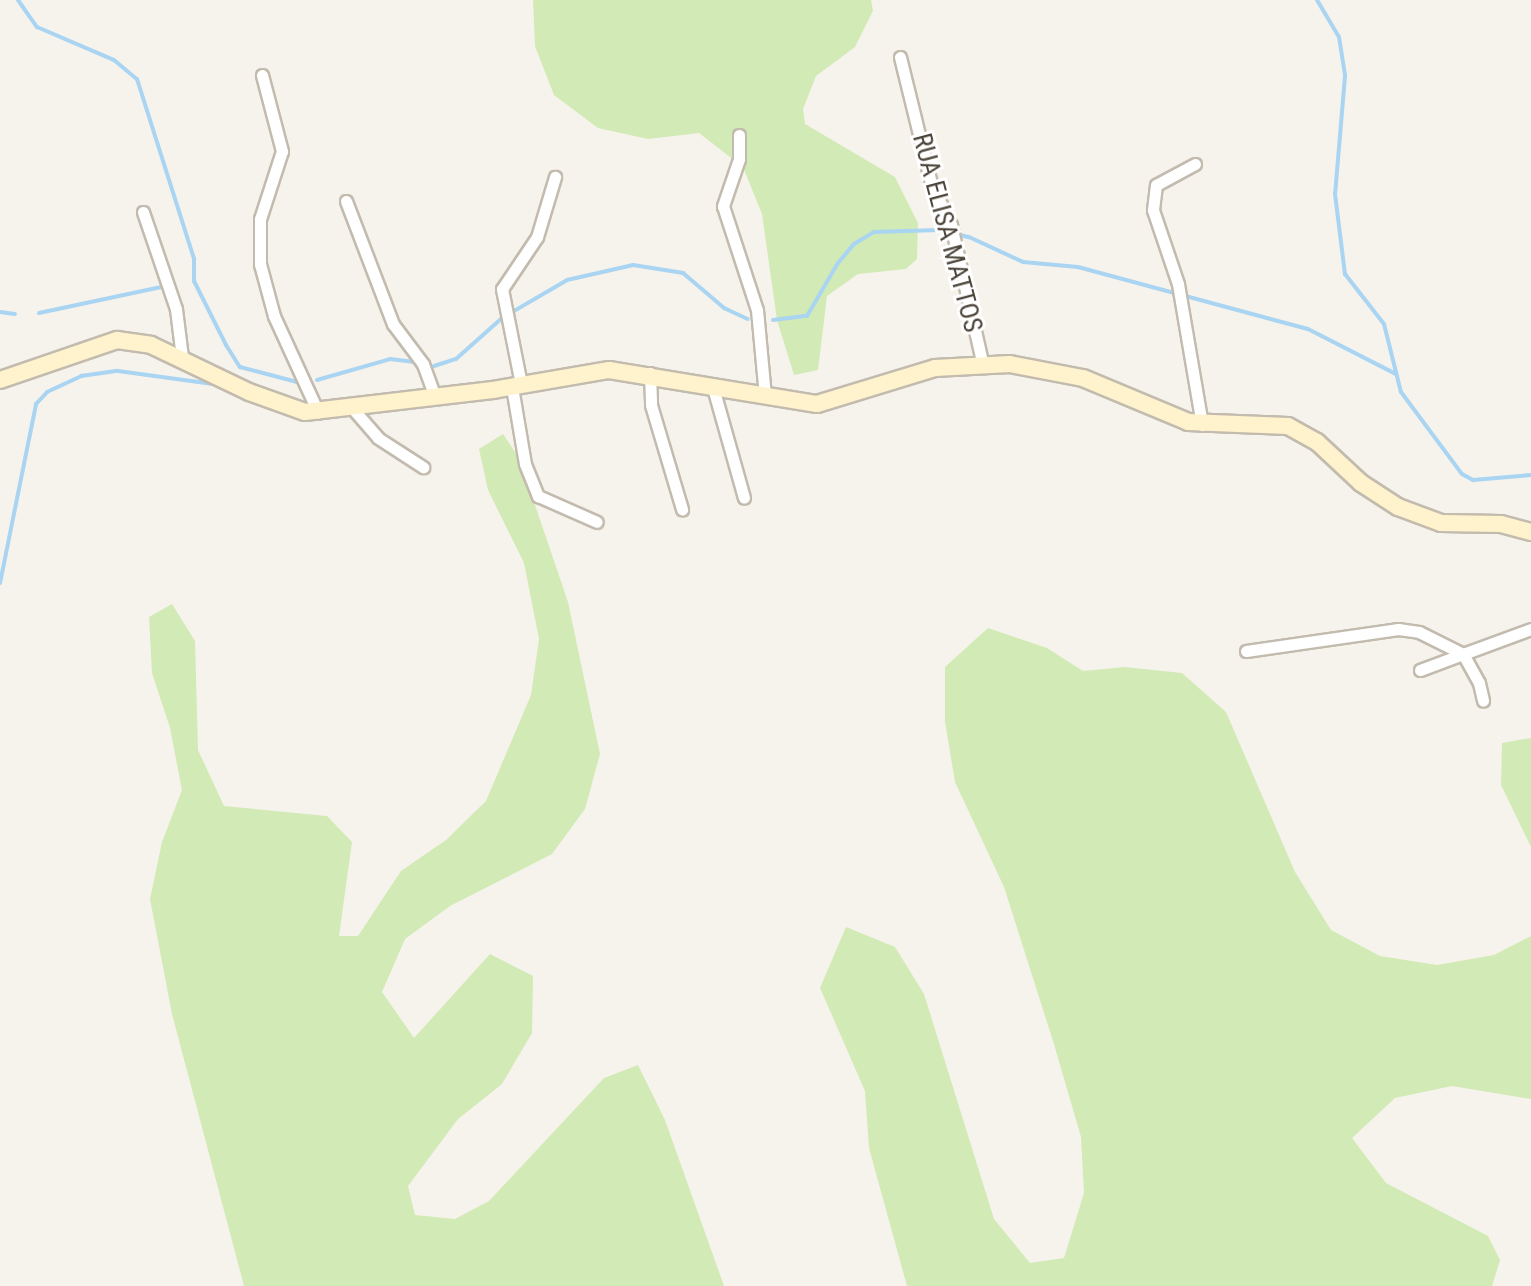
<!DOCTYPE html>
<html>
<head>
<meta charset="utf-8">
<style>
  body { margin:0 }
  #map { position:relative; width:1531px; height:1286px; overflow:hidden; background:#f6f3ec; font-family:"Roboto Condensed",sans-serif }
  div>[style] { position:absolute }
  .green>* { inset:0; background:#d2eab5 }
  .stream>* { height:4px; margin:-2px; padding:0 2px; transform-origin:2px; border-radius:2px; background:#a9d4f2 }
  .roads { filter:drop-shadow(2px 0 #c2bbae) drop-shadow(-2px 0 #c2bbae) drop-shadow(0 2px #c2bbae) drop-shadow(0 -2px #c2bbae) }
  .street>* { height:11px; margin:-5.5px; padding:0 5.5px; transform-origin:5.5px; border-radius:5.5px; background:#fff }
  .secondary>* { height:16px; margin:-8px; padding:0 8px; transform-origin:8px; border-radius:8px; background:#fff3cd }
  span { translate:-50% -50%; white-space:nowrap; text-align:center; line-height:1.15; -webkit-text-stroke:6px #fff; paint-order:stroke }
  .street-label { font-size:26px; color:#4b4439 }
</style>
</head>
<body>
<div id="map">
  <div class="green">
    <i style="clip-path:polygon(533px 0,871px 0,873px 11px,855px 47px,816px 76px,803px 109px,805px 124px,895px 177px,918px 223px,917px 259px,906px 269px,858px 274px,827px 296px,818px 370px,794px 375px,777px 320px,762px 214px,743px 167px,699px 133px,648px 139px,598px 128px,554px 95px,535px 46px)"></i>
    <i style="clip-path:polygon(503px 434px,519px 458px,568px 602px,600px 754px,585px 809px,552px 854px,450px 906px,405px 939px,382px 992px,414px 1038px,490px 954px,533px 976px,532px 1033px,502px 1084px,458px 1119px,408px 1186px,415px 1215px,455px 1219px,489px 1201px,604px 1078px,638px 1065px,665px 1120px,724px 1286px,244px 1286px,172px 1014px,150px 899px,162px 842px,182px 790px,170px 728px,152px 673px,149px 617px,172px 604px,195px 641px,198px 750px,224px 806px,327px 816px,352px 842px,339px 936px,358px 936px,401px 871px,446px 840px,486px 801px,531px 695px,539px 639px,524px 563px,488px 490px,479px 449px)"></i>
    <i style="clip-path:polygon(988px 628px,1047px 648px,1083px 671px,1125px 667px,1182px 673px,1226px 712px,1295px 872px,1331px 930px,1380px 956px,1437px 965px,1494px 955px,1531px 936px,1531px 1099px,1452px 1086px,1395px 1098px,1352px 1138px,1386px 1183px,1488px 1236px,1500px 1260px,1492px 1286px,907px 1286px,869px 1148px,865px 1091px,820px 988px,846px 927px,895px 947px,924px 994px,994px 1219px,1030px 1263px,1064px 1258px,1084px 1193px,1081px 1137px,1053px 1041px,1004px 887px,955px 782px,945px 722px,945px 667px)"></i>
    <i style="clip-path:polygon(1531px 738px,1531px 847px,1501px 785px,1502px 743px)"></i>
  </div>
  <div class="stream">
    <i style="left:18px;top:0;width:33px;rotate:55deg"></i>
    <i style="left:37px;top:27px;width:84px;rotate:23.2deg"></i>
    <i style="left:114px;top:60px;width:30px;rotate:40deg"></i>
    <i style="left:137px;top:79px;width:189px;rotate:72.4deg"></i>
    <i style="left:194px;top:259px;width:22px;rotate:90deg"></i>
    <i style="left:194px;top:281px;width:72px;rotate:63.4deg"></i>
    <i style="left:226px;top:345px;width:26px;rotate:58deg"></i>
    <i style="left:240px;top:367px;width:59px;rotate:14.7deg"></i>
    <i style="left:1317px;top:0;width:43px;rotate:59.3deg"></i>
    <i style="left:1339px;top:37px;width:39px;rotate:81deg"></i>
    <i style="left:1345px;top:76px;width:118px;rotate:94.8deg"></i>
    <i style="left:1335px;top:194px;width:81px;rotate:82.9deg"></i>
    <i style="left:1345px;top:274px;width:63px;rotate:52deg"></i>
    <i style="left:1384px;top:324px;width:70px;rotate:76deg"></i>
    <i style="left:1401px;top:392px;width:102px;rotate:53.4deg"></i>
    <i style="left:1462px;top:474px;width:13px;rotate:29deg"></i>
    <i style="left:1473px;top:480px;width:58px;rotate:-4.9deg"></i>
    <i style="left:0;top:312px;width:15px;rotate:8deg"></i>
    <i style="left:39px;top:313px;width:125px;rotate:-12deg"></i>
    <i style="left:773px;top:320px;width:34px;rotate:-7deg"></i>
    <i style="left:807px;top:316px;width:61px;rotate:-59.7deg"></i>
    <i style="left:838px;top:263px;width:25px;rotate:-50deg"></i>
    <i style="left:854px;top:244px;width:23px;rotate:-31deg"></i>
    <i style="left:874px;top:232px;width:66px;rotate:-1.7deg"></i>
    <i style="left:940px;top:230px;width:30px;rotate:14deg"></i>
    <i style="left:969px;top:237px;width:60px;rotate:24.8deg"></i>
    <i style="left:1023px;top:262px;width:55px;rotate:5.2deg"></i>
    <i style="left:1078px;top:267px;width:238px;rotate:15.1deg"></i>
    <i style="left:1308px;top:329px;width:99px;rotate:27.1deg"></i>
    <i style="left:434px;top:366px;width:23px;rotate:-18deg"></i>
    <i style="left:456px;top:359px;width:62px;rotate:-41.7deg"></i>
    <i style="left:502px;top:318px;width:75px;rotate:-30.3deg"></i>
    <i style="left:567px;top:280px;width:68px;rotate:-12.8deg"></i>
    <i style="left:633px;top:265px;width:51px;rotate:9.1deg"></i>
    <i style="left:683px;top:273px;width:54px;rotate:40.5deg"></i>
    <i style="left:724px;top:308px;width:26px;rotate:25deg"></i>
    <i style="left:317px;top:380px;width:76px;rotate:-16deg"></i>
    <i style="left:390px;top:359px;width:25px;rotate:7deg"></i>
    <i style="left:0;top:583px;width:183px;rotate:-78.6deg"></i>
    <i style="left:36px;top:404px;width:16px;rotate:-47deg"></i>
    <i style="left:47px;top:392px;width:38px;rotate:-25deg"></i>
    <i style="left:81px;top:376px;width:37px;rotate:-8deg"></i>
    <i style="left:118px;top:371px;width:96px;rotate:7.8deg"></i>
  </div>
  <div class="roads">
    <div class="street">
      <i style="left:900px;top:57px;width:130px;rotate:76.2deg"></i>
      <i style="left:931px;top:183px;width:47px;rotate:64.5deg"></i>
      <i style="left:951px;top:225px;width:140px;rotate:77.2deg"></i>
      <i style="left:262px;top:75px;width:79px;rotate:75.3deg"></i>
      <i style="left:282px;top:151px;width:71px;rotate:107.9deg"></i>
      <i style="left:260px;top:219px;width:45px;rotate:90deg"></i>
      <i style="left:260px;top:264px;width:54px;rotate:74.9deg"></i>
      <i style="left:274px;top:316px;width:106px;rotate:65.4deg"></i>
      <i style="left:739px;top:135px;width:24px;rotate:90deg"></i>
      <i style="left:739px;top:159px;width:50px;rotate:108.8deg"></i>
      <i style="left:723px;top:206px;width:109px;rotate:71.9deg"></i>
      <i style="left:757px;top:310px;width:87px;rotate:84.7deg"></i>
      <i style="left:1195px;top:164px;width:44px;rotate:151.7deg"></i>
      <i style="left:1156px;top:185px;width:25px;rotate:97deg"></i>
      <i style="left:1153px;top:210px;width:78px;rotate:71.3deg"></i>
      <i style="left:1178px;top:284px;width:143px;rotate:80.3deg"></i>
      <i style="left:346px;top:201px;width:132px;rotate:69.1deg"></i>
      <i style="left:393px;top:324px;width:50px;rotate:53.1deg"></i>
      <i style="left:423px;top:364px;width:35px;rotate:70deg"></i>
      <i style="left:143px;top:212px;width:102px;rotate:71.2deg"></i>
      <i style="left:176px;top:309px;width:48px;rotate:82.9deg"></i>
      <i style="left:650px;top:373px;width:32px;rotate:88deg"></i>
      <i style="left:651px;top:405px;width:109px;rotate:73.4deg"></i>
      <i style="left:521px;top:384px;width:97px;rotate:-101.3deg"></i>
      <i style="left:502px;top:289px;width:63px;rotate:-56.1deg"></i>
      <i style="left:537px;top:237px;width:63px;rotate:-73.3deg"></i>
      <i style="left:712px;top:384px;width:118px;rotate:74.3deg"></i>
      <i style="left:512px;top:387px;width:78px;rotate:80.4deg"></i>
      <i style="left:525px;top:464px;width:35px;rotate:68deg"></i>
      <i style="left:538px;top:496px;width:64px;rotate:23.8deg"></i>
      <i style="left:353px;top:409px;width:38px;rotate:49deg"></i>
      <i style="left:378px;top:438px;width:54px;rotate:32.8deg"></i>
      <i style="left:1246px;top:651px;width:154px;rotate:-8.2deg"></i>
      <i style="left:1398px;top:629px;width:21px;rotate:8deg"></i>
      <i style="left:1419px;top:632px;width:49px;rotate:26.6deg"></i>
      <i style="left:1463px;top:654px;width:72px;rotate:-20.2deg"></i>
      <i style="left:1420px;top:670px;width:46px;rotate:-20.4deg"></i>
      <i style="left:1463px;top:654px;width:33px;rotate:61deg"></i>
      <i style="left:1479px;top:683px;width:18px;rotate:77deg"></i>
    </div>
    <div class="secondary">
      <i style="left:0;top:380px;width:124px;rotate:-18.9deg"></i>
      <i style="left:117px;top:340px;width:34px;rotate:8deg"></i>
      <i style="left:151px;top:345px;width:109px;rotate:25.6deg"></i>
      <i style="left:249px;top:392px;width:59px;rotate:19.7deg"></i>
      <i style="left:305px;top:412px;width:189px;rotate:-6.7deg"></i>
      <i style="left:493px;top:390px;width:118px;rotate:-9.8deg"></i>
      <i style="left:609px;top:370px;width:211px;rotate:9.3deg"></i>
      <i style="left:817px;top:404px;width:123px;rotate:-17deg"></i>
      <i style="left:935px;top:368px;width:75px;rotate:-3.1deg"></i>
      <i style="left:1010px;top:364px;width:74px;rotate:10.9deg"></i>
      <i style="left:1083px;top:378px;width:114px;rotate:22.7deg"></i>
      <i style="left:1188px;top:422px;width:100px;rotate:2.3deg"></i>
      <i style="left:1288px;top:426px;width:33px;rotate:29deg"></i>
      <i style="left:1317px;top:442px;width:60px;rotate:43deg"></i>
      <i style="left:1361px;top:483px;width:44px;rotate:33deg"></i>
      <i style="left:1398px;top:507px;width:46px;rotate:20.4deg"></i>
      <i style="left:1441px;top:523px;width:60px;rotate:1deg"></i>
      <i style="left:1501px;top:524px;width:31px;rotate:15deg"></i>
    </div>
  </div>
  <div class="street-label">
    <span style="left:947px;top:233px;rotate:75deg">RUA ELISA MATTOS</span>
  </div>
</div>
</body>
</html>
